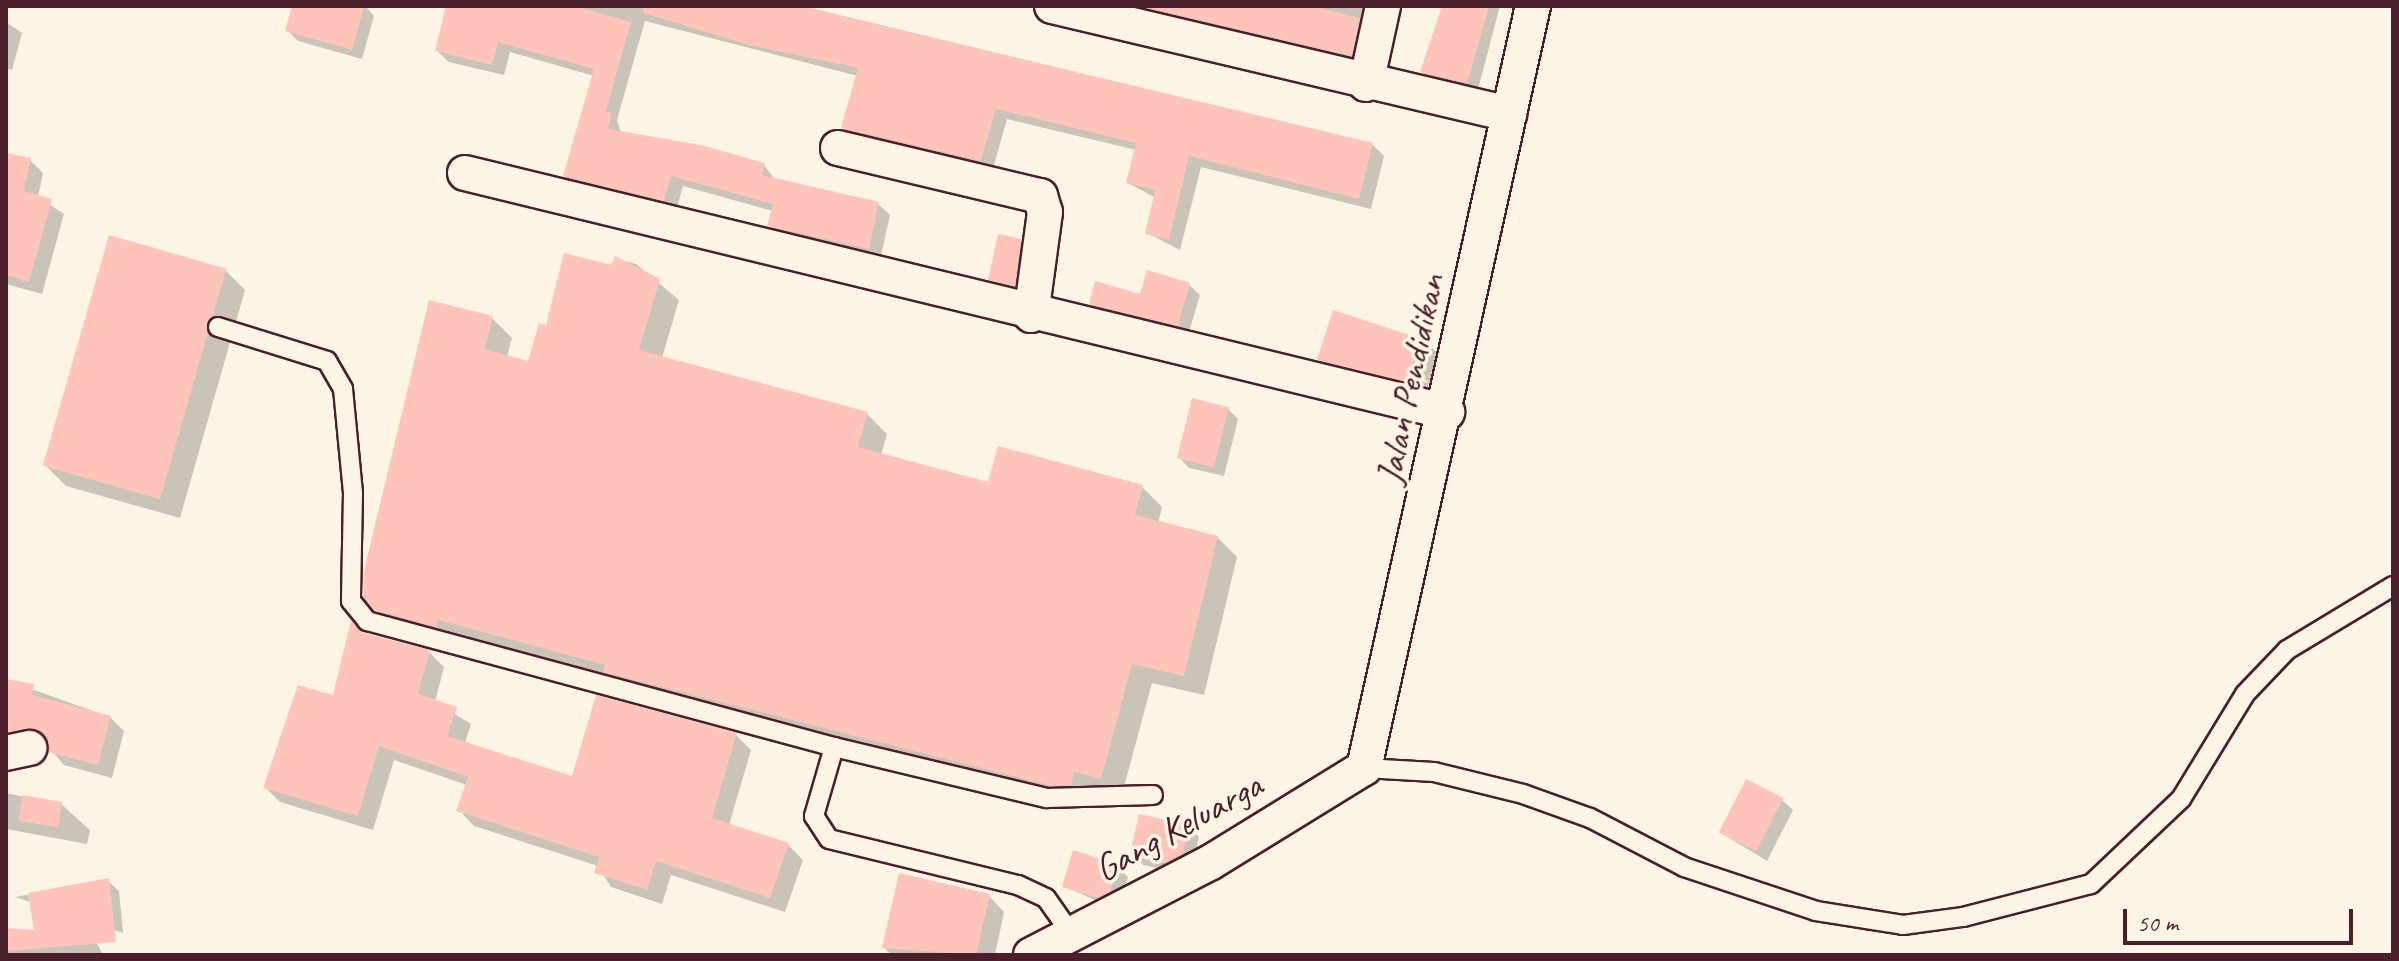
<!DOCTYPE html>
<html>
<head>
<meta charset="utf-8">
<style>
  body { margin:0 }
  #map { position:relative; width:2399px; height:961px; overflow:hidden; background:#fcf5e5; font-family:Caveat,sans-serif }
  div>[style] { position:absolute }
  .shadow>* { inset:0; background:#0003 }
  .building>* { inset:0; background:#fec3b9; transform-origin:0 0 }
  .roads { filter:drop-shadow(2px 0 #4a1f2b) drop-shadow(-2px 0 #4a1f2b) drop-shadow(0 2px #4a1f2b) drop-shadow(0 -2px #4a1f2b) }
  .lane>* { height:18px; margin:-9px; padding:0 9px; transform-origin:9px; border-radius:9px; background:#fcf5e5 }
  .street>* { height:34px; margin:-17px; padding:0 17px; transform-origin:17px; border-radius:17px; background:#fcf5e5 }
  span { translate:-50% -50%; white-space:nowrap; text-align:center; line-height:1.15; -webkit-text-stroke:7px #fcf5e5; paint-order:stroke }
  .street-label { font-size:38px; color:#4a1f2b }
  .frame { position:absolute; inset:0; border:8px solid #4a1f2b; pointer-events:none }
  .scale { position:absolute; left:2123px; top:909px; width:230px; height:36px; box-sizing:border-box; border:4px solid #4a1f2b; border-top:0; padding-left:10px; font-size:24px; line-height:28px; white-space:nowrap; color:#4a1f2b; -webkit-text-stroke:6px #fcf5e5; paint-order:stroke }
</style>
</head>
<body>
<div id="map">
  <div class="shadow">
    <i style="clip-path:polygon(294px 6px,365px 6px,374px 16px,362px 59px,298px 41px,287px 30px)"></i>
    <i style="clip-path:polygon(449px 6px,802px 6px,1372px 144px,1384px 156px,1371px 209px,1201px 167px,1180px 250px,1147px 233px,1156px 198px,1128px 183px,1136px 150px,1007px 119px,992px 172px,855px 139px,843px 128px,858px 76px,645px 21px,617px 120px,621px 133px,764px 165px,775px 180px,878px 204px,890px 215px,880px 260px,781px 237px,769px 225px,773px 211px,683px 186px,676px 211px,576px 187px,565px 176px,594px 76px,510px 52px,504px 75px,449px 62px,437px 51px)"></i>
    <i style="clip-path:polygon(1106px 6px,1399px 6px,1372px 75px)"></i>
    <i style="clip-path:polygon(1444px 6px,1500px 6px,1477px 93px,1433px 82px,1422px 72px)"></i>
    <i style="clip-path:polygon(6px 22px,22px 33px,12px 70px,6px 68px)"></i>
    <i style="clip-path:polygon(6px 155px,30px 160px,43px 173px,38px 197px,64px 214px,42px 294px,6px 284px)"></i>
    <i style="clip-path:polygon(1020px 241px,1031px 252px,1025px 295px,990px 279px)"></i>
    <i style="clip-path:polygon(616px 259px,636px 264px,679px 300px,662px 358px,867px 414px,887px 434px,881px 455px,989px 484px,1142px 487px,1162px 507px,1158px 523px,1217px 537px,1237px 557px,1204px 695px,1152px 683px,1121px 798px,1091px 805px,396px 630px,375px 609px,492px 318px,512px 338px,507px 357px,530px 364px,548px 328px)"></i>
    <i style="clip-path:polygon(225px 270px,245px 290px,180px 518px,66px 486px,46px 466px)"></i>
    <i style="clip-path:polygon(1189px 285px,1200px 295px,1188px 335px,1101px 314px,1091px 304px)"></i>
    <i style="clip-path:polygon(1427px 342px,1437px 353px,1426px 393px,1332px 370px,1321px 360px)"></i>
    <i style="clip-path:polygon(1228px 409px,1238px 419px,1224px 476px,1189px 468px,1179px 457px)"></i>
    <i style="clip-path:polygon(363px 634px,429px 652px,444px 667px,435px 702px,471px 724px,465px 743px,573px 779px,736px 735px,751px 750px,729px 825px,788px 845px,803px 860px,785px 912px,671px 875px,662px 904px,611px 887px,598px 866px,474px 826px,459px 810px,467px 785px,394px 760px,373px 830px,280px 802px,265px 787px,334px 698px)"></i>
    <i style="clip-path:polygon(6px 680px,110px 717px,124px 731px,112px 778px,64px 765px,45px 743px,6px 753px)"></i>
    <i style="clip-path:polygon(6px 793px,61px 804px,90px 830px,87px 844px,6px 829px)"></i>
    <i style="clip-path:polygon(1782px 800px,1793px 810px,1767px 861px,1721px 833px)"></i>
    <i style="clip-path:polygon(1188px 827px,1199px 837px,1193px 864px,1177px 872px,1143px 865px,1132px 854px)"></i>
    <i style="clip-path:polygon(1117px 866px,1128px 877px,1120px 902px,1110px 907px,1064px 886px)"></i>
    <i style="clip-path:polygon(108px 881px,119px 891px,123px 933px,15px 897px)"></i>
    <i style="clip-path:polygon(989px 896px,1004px 912px,995px 955px,891px 955px,884px 947px)"></i>
    <i style="clip-path:polygon(6px 930px,92px 934px,103px 955px,6px 955px)"></i>
  </div>
  <div class="building">
    <i style="clip-path:polygon(292px 6px,364px 6px,352px 50px,285px 31px)"></i>
    <i style="clip-path:polygon(446px 6px,575px 6px,631px 22px,606px 111px,612px 113px,608px 129px,701px 145px,765px 163px,762px 175px,879px 202px,869px 249px,767px 226px,773px 204px,671px 176px,664px 201px,563px 176px,594px 69px,498px 42px,492px 65px,435px 51px)"></i>
    <i style="clip-path:polygon(644px 6px,800px 6px,1373px 143px,1359px 199px,1189px 156px,1169px 240px,1145px 234px,1155px 190px,1126px 183px,1136px 143px,996px 109px,981px 161px,841px 128px,858px 68px,749px 45px,643px 13px)"></i>
    <i style="clip-path:polygon(1139px 6px,1312px 6px,1360px 18px,1352px 56px)"></i>
    <i style="clip-path:polygon(1442px 6px,1489px 6px,1467px 83px,1420px 72px)"></i>
    <i style="clip-path:polygon(6px 153px,31px 158px,24px 191px,52px 199px,29px 282px,6px 275px)"></i>
    <i style="clip-path:polygon(998px 234px,1021px 239px,1015px 286px,988px 280px)"></i>
    <i style="left:109px;top:235px;width:122px;height:240px;rotate:16deg"></i>
    <i style="clip-path:polygon(564px 253px,612px 265px,615px 256px,660px 279px,639px 350px,868px 412px,858px 447px,988px 482px,998px 446px,1143px 485px,1135px 515px,1218px 536px,1184px 676px,1132px 664px,1101px 779px,1074px 772px,1071px 785px,1052px 786px,603px 672px,605px 665px,438px 620px,436px 627px,374px 610px,363px 597px,364px 571px,429px 300px,493px 316px,485px 349px,528px 361px,539px 323px,546px 325px)"></i>
    <i style="clip-path:polygon(1147px 270px,1190px 283px,1178px 326px,1089px 304px,1095px 281px,1140px 294px)"></i>
    <i style="left:1333px;top:310px;width:100px;height:52px;rotate:18deg"></i>
    <i style="left:1192px;top:398px;width:38px;height:62px;rotate:14deg"></i>
    <i style="clip-path:polygon(351px 621px,364px 633px,430px 650px,418px 694px,457px 707px,447px 736px,572px 776px,596px 695px,737px 733px,712px 818px,789px 843px,770px 898px,656px 861px,647px 890px,594px 873px,599px 857px,456px 811px,468px 777px,379px 746px,358px 816px,263px 788px,298px 685px,333px 695px)"></i>
    <i style="clip-path:polygon(6px 679px,34px 684px,32px 695px,111px 716px,98px 765px,48px 752px,36px 729px,6px 733px)"></i>
    <i style="left:1746px;top:779px;width:42px;height:60px;rotate:27deg"></i>
    <i style="left:23px;top:795px;width:40px;height:26px;rotate:10deg"></i>
    <i style="clip-path:polygon(1139px 814px,1189px 825px,1183px 854px,1166px 863px,1130px 855px)"></i>
    <i style="clip-path:polygon(1073px 850px,1118px 864px,1110px 892px,1098px 898px,1062px 887px)"></i>
    <i style="clip-path:polygon(899px 873px,990px 894px,976px 955px,882px 948px)"></i>
    <i style="clip-path:polygon(109px 878px,116px 942px,6px 951px,6px 928px,34px 930px,28px 893px)"></i>
  </div>
  <div class="roads">
    <div class="lane">
      <i style="left:218px;top:327px;width:114px;rotate:17.3deg"></i>
      <i style="left:327px;top:361px;width:32px;rotate:60deg"></i>
      <i style="left:343px;top:389px;width:104px;rotate:84.5deg"></i>
      <i style="left:353px;top:493px;width:108px;rotate:91.1deg"></i>
      <i style="left:351px;top:601px;width:26px;rotate:51deg"></i>
      <i style="left:367px;top:621px;width:484px;rotate:15.1deg"></i>
      <i style="left:834px;top:747px;width:72px;rotate:106.2deg"></i>
      <i style="left:814px;top:816px;width:27px;rotate:57deg"></i>
      <i style="left:829px;top:839px;width:195px;rotate:13.7deg"></i>
      <i style="left:1018px;top:885px;width:31px;rotate:25deg"></i>
      <i style="left:1046px;top:898px;width:42px;rotate:54.8deg"></i>
      <i style="left:834px;top:747px;width:219px;rotate:13.5deg"></i>
      <i style="left:1047px;top:798px;width:106px;rotate:-1.6deg"></i>
      <i style="left:1364px;top:768px;width:70px;rotate:3.3deg"></i>
      <i style="left:1434px;top:772px;width:92px;rotate:13.9deg"></i>
      <i style="left:1523px;top:794px;width:71px;rotate:19.7deg"></i>
      <i style="left:1590px;top:818px;width:106px;rotate:27.5deg"></i>
      <i style="left:1684px;top:867px;width:139px;rotate:18.4deg"></i>
      <i style="left:1816px;top:911px;width:88px;rotate:9.1deg"></i>
      <i style="left:1903px;top:925px;width:61px;rotate:-7.6deg"></i>
      <i style="left:1963px;top:917px;width:132px;rotate:-14.5deg"></i>
      <i style="left:2091px;top:884px;width:124px;rotate:-43.4deg"></i>
      <i style="left:2181px;top:799px;width:123px;rotate:-58.6deg"></i>
      <i style="left:2245px;top:694px;width:61px;rotate:-46.3deg"></i>
      <i style="left:2287px;top:650px;width:124px;rotate:-31.1deg"></i>
    </div>
    <div class="street">
      <i style="left:1052px;top:6px;width:470px;rotate:13.3deg"></i>
      <i style="left:1366px;top:84px;width:80px;rotate:-77.7deg"></i>
      <i style="left:838px;top:148px;width:208px;rotate:13.4deg"></i>
      <i style="left:1040px;top:196px;width:17px;rotate:73deg"></i>
      <i style="left:1045px;top:212px;width:104px;rotate:97.7deg"></i>
      <i style="left:465px;top:173px;width:1011px;rotate:13.68deg"></i>
      <i style="left:6px;top:753px;width:24px;rotate:-12deg"></i>
      <i style="left:1031px;top:955px;width:203px;rotate:-27.3deg"></i>
      <i style="left:1211px;top:862px;width:180px;rotate:-31.6deg"></i>
      <i style="left:1364px;top:768px;width:781px;rotate:-77.5deg"></i>
    </div>
  </div>
  <div class="street-label">
    <span style="left:1410px;top:379px;rotate:-78deg">Jalan Pendidikan</span>
    <span style="left:1178px;top:827px;rotate:-29deg">Gang Keluarga</span>
  </div>
  <div class="frame"></div>
  <div class="scale">50 m</div>
</div>
</body>
</html>
